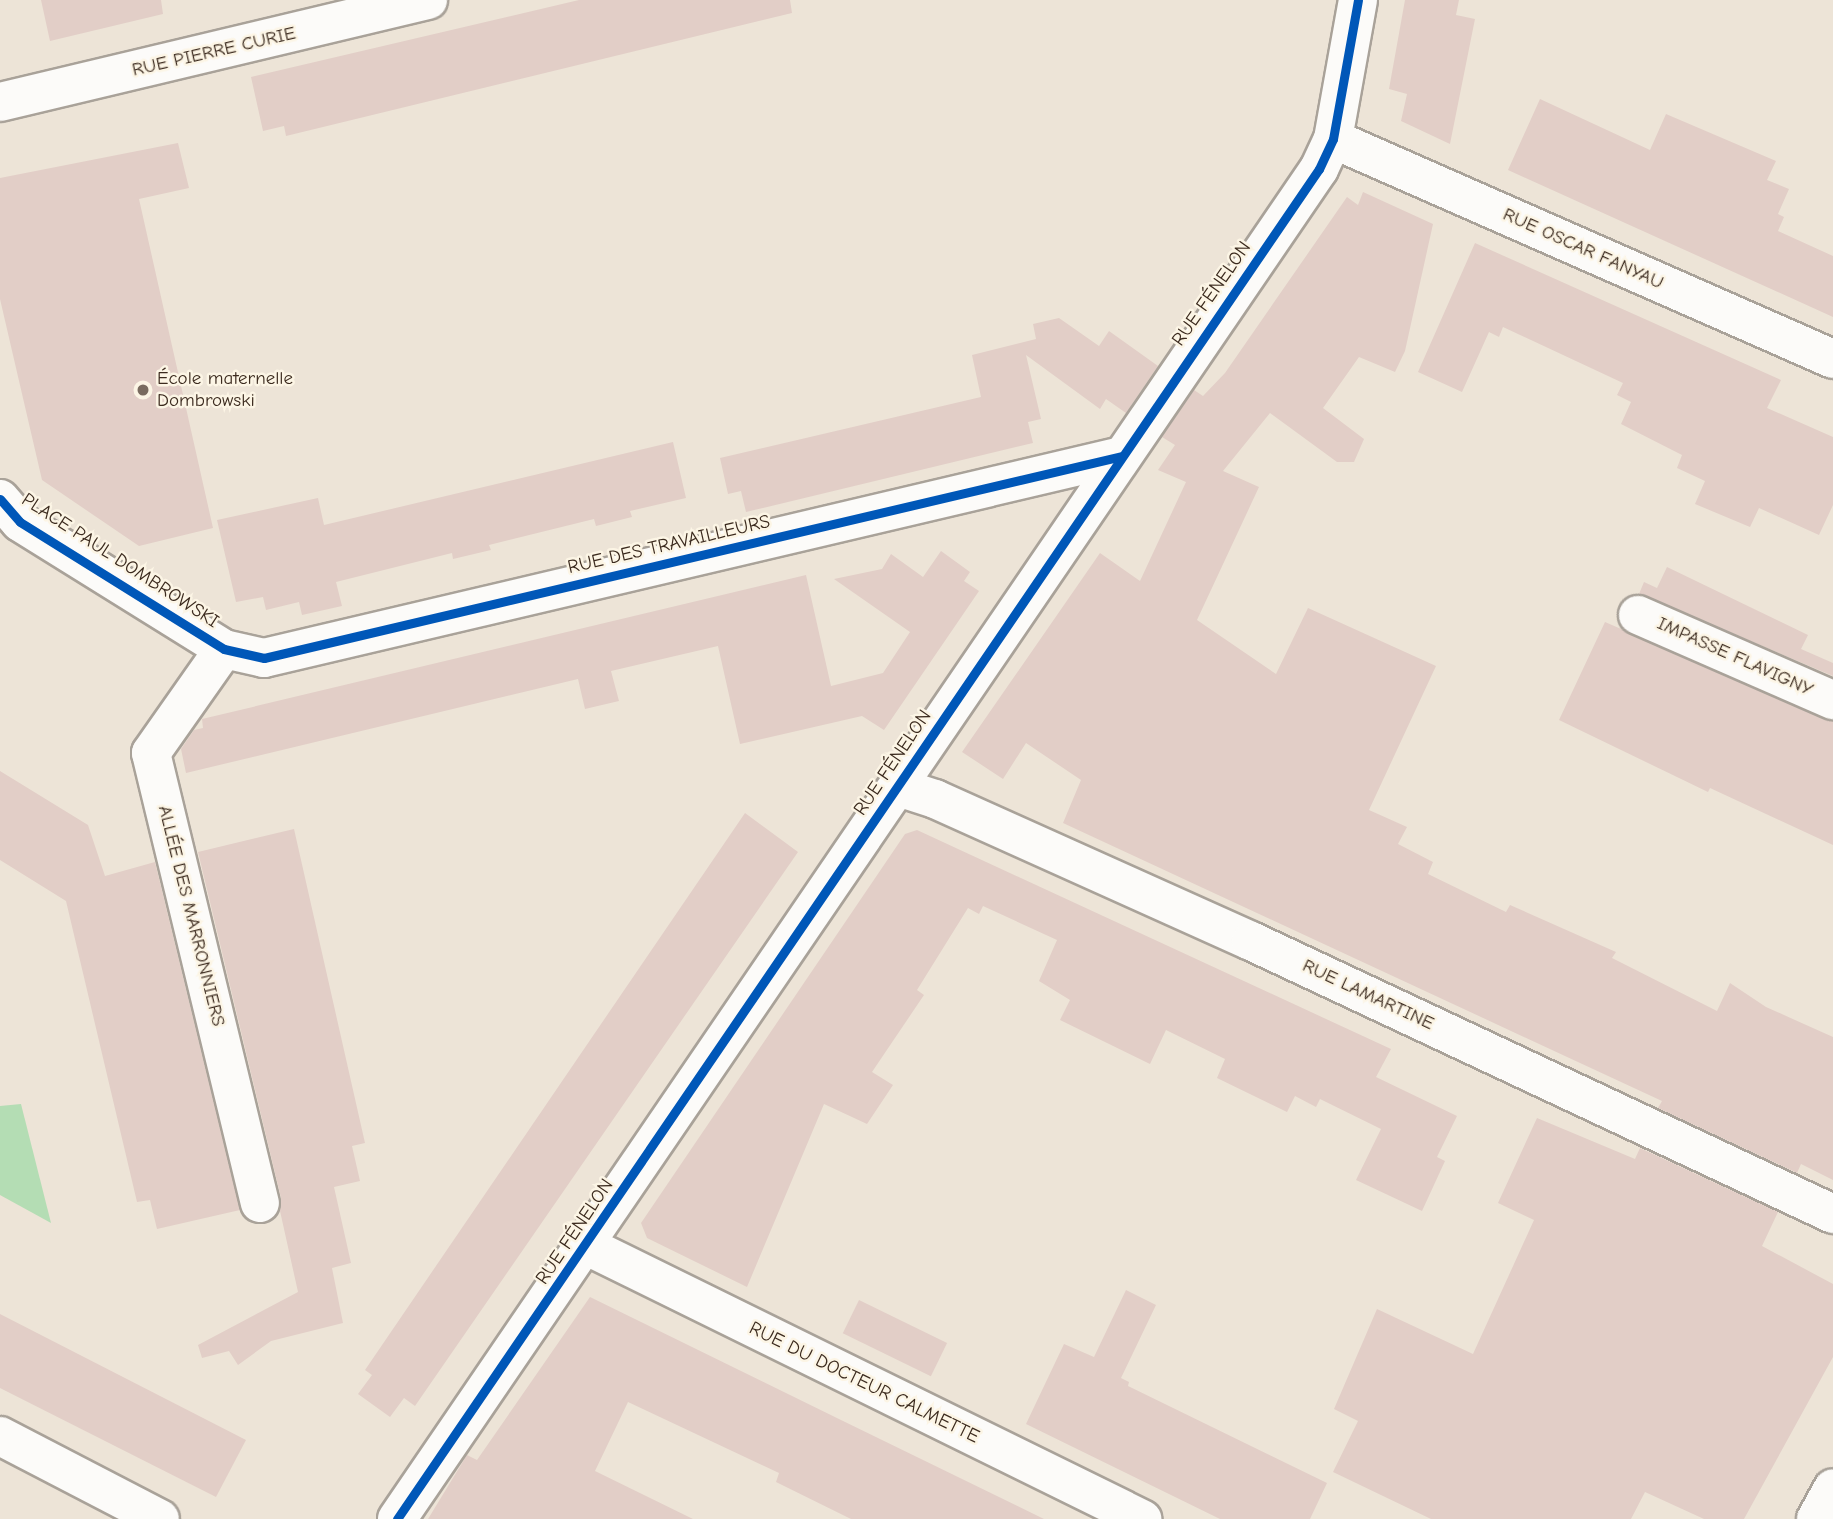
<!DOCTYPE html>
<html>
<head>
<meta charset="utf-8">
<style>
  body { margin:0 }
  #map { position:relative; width:1833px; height:1519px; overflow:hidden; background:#ede4d7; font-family:"Comic Neue",sans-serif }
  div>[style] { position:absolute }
  .green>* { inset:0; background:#b4ddb4 }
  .building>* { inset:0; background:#e2cec7; transform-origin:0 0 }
  .roads { filter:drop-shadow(2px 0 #a9a299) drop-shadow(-2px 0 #a9a299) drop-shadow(0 2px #a9a299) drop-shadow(0 -2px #a9a299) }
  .minor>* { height:38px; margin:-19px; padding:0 19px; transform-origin:19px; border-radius:19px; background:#fcfbf9 }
  .cycleway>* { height:9px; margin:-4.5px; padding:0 4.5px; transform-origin:4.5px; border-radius:4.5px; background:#0057b8 }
  .dots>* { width:19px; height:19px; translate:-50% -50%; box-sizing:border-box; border:4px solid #fcf5e5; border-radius:50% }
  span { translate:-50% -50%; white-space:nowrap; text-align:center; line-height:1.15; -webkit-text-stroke:5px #fcf5e5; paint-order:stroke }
  .street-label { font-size:19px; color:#3b2a1e }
  .poi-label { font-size:19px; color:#3b2a1e }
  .left { translate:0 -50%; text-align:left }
</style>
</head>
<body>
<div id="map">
  <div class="green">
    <i style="clip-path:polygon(21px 1104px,51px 1223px,0 1195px,0 1106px)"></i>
  </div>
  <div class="building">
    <i style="clip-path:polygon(41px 0,161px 0,163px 14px,50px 41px)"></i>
    <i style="clip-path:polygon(579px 0,790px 0,792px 13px,286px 136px,284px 126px,263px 131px,251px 77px)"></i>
    <i style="clip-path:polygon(1405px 0,1459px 0,1456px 15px,1475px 19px,1450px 144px,1401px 121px,1407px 94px,1389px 89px)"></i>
    <i style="clip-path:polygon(1540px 99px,1650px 150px,1666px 114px,1776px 161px,1767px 180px,1789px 189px,1778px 214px,1784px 217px,1778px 231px,1833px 256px,1833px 317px,1508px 170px)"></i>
    <i style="clip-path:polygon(178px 143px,189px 188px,139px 199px,213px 528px,139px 546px,42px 480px,0 299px,0 178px)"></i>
    <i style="clip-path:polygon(1363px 192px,1433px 224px,1405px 351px,1395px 372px,1359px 357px,1323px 408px,1364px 439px,1354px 462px,1337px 462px,1270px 413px,1223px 471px,1259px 487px,1197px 620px,1276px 674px,1308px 608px,1436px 666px,1369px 810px,1407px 827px,1398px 844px,1433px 862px,1428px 874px,1506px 912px,1510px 905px,1616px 952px,1612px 958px,1717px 1011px,1730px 983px,1766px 1007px,1833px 1037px,1833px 1180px,1801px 1164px,1797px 1173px,1658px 1108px,1662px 1101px,1063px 823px,1081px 780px,1026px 743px,1003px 779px,962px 752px,1100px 553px,1140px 581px,1186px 482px,1158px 470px,1175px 445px,1162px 437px,1194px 390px,1203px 396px,1225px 373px,1347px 197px,1358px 205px)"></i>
    <i style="clip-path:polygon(1475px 243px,1781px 380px,1767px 408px,1833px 437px,1833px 505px,1819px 535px,1759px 508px,1750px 527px,1695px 504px,1705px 481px,1677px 468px,1682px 455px,1621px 424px,1631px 402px,1617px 395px,1623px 383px,1503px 327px,1499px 337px,1489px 332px,1462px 392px,1418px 372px)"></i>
    <i style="clip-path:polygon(1059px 318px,1099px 346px,1109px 331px,1158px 366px,1126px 413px,1106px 399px,1100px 409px,1026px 355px,1041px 419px,1028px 422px,1033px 443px,746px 512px,741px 491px,728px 494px,720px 458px,981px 397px,972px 355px,1036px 339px,1033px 324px)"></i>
    <i style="clip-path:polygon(673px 442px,686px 498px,630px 511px,632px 517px,596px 526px,594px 519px,489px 545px,491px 550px,453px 559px,452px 553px,336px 582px,342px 606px,302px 615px,299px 602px,266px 610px,263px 597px,236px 602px,217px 520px,318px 498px,324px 525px)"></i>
    <i style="clip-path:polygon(941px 551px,970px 572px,964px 581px,979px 591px,884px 730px,862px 716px,740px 744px,718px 646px,611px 671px,619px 701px,585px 709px,578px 679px,186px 773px,181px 749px,194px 730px,203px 728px,202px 719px,806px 575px,831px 686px,883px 673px,910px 632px,834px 579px,882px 569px,891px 554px,923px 577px)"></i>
    <i style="clip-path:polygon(1667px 567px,1808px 635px,1801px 649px,1833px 663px,1833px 676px,1639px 594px,1644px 582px,1657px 588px)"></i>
    <i style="clip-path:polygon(1605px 622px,1833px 721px,1833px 845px,1710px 788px,1708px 792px,1559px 720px)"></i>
    <i style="clip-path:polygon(0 771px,88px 825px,105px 876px,155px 862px,240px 1210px,157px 1229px,150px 1200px,137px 1202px,66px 901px,0 860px)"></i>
    <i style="clip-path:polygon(745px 813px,798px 852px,415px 1406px,404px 1398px,390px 1417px,358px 1394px,372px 1375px,365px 1370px)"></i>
    <i style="clip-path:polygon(294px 829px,365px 1143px,352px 1146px,360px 1181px,334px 1187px,351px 1263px,332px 1268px,343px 1323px,271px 1341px,238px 1365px,229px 1351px,202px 1358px,198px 1345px,298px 1292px,280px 1211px,281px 1198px,198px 852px)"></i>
    <i style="clip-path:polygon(917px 830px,1391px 1049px,1376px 1077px,1457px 1116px,1437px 1157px,1445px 1161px,1422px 1211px,1356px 1180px,1381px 1129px,1320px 1099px,1316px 1107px,1295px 1096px,1287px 1112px,1217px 1078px,1225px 1059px,1166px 1030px,1150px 1064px,1060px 1020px,1070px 1000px,1039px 981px,1057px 940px,983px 906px,979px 914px,968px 908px,917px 990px,924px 995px,872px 1072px,893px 1085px,867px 1124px,824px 1104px,747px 1287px,647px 1238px,641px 1223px,905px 834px)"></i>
    <i style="clip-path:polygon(1537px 1118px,1635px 1159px,1640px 1148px,1778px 1212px,1762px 1246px,1833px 1284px,1833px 1357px,1744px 1519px,1704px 1519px,1645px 1492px,1631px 1519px,1431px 1519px,1333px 1472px,1358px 1421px,1334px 1409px,1377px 1309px,1473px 1354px,1534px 1220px,1498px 1203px)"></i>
    <i style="clip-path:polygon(1126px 1290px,1156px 1305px,1121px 1378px,1129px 1382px,1128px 1386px,1327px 1483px,1310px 1519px,1220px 1519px,1026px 1424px,1064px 1344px,1094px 1357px)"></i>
    <i style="clip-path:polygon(590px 1297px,841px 1420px,1044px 1519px,851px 1519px,776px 1482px,779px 1473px,628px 1402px,595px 1471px,693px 1519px,428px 1519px,467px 1455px,477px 1460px)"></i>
    <i style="left:859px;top:1300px;width:98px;height:37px;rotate:26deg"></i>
    <i style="clip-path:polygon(0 1314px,246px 1440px,216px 1497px,0 1388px)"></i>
  </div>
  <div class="roads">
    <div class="minor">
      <i style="left:0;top:102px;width:440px;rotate:-13.4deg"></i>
      <i style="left:1333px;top:139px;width:546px;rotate:23.75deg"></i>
      <i style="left:0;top:499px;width:30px;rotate:49deg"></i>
      <i style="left:20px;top:522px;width:240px;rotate:31.9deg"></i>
      <i style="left:224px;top:649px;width:41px;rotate:12.7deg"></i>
      <i style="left:264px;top:658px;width:881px;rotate:-13.25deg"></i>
      <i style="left:1638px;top:615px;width:213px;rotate:23.6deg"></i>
      <i style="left:224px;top:649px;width:127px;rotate:125.1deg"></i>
      <i style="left:151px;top:753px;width:463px;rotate:76.4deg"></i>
      <i style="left:898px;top:787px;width:39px;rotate:18deg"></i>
      <i style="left:935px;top:799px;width:346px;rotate:24.2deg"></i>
      <i style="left:1251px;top:941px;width:643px;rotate:25.13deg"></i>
      <i style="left:587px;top:1246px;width:619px;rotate:26.19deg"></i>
      <i style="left:0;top:1436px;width:180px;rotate:27.4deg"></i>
      <i style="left:397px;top:1519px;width:1635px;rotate:-55.67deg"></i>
      <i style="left:1319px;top:169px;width:33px;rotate:-65deg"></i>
      <i style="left:1333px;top:139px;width:141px;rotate:-79.8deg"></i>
      <i style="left:1816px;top:1519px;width:35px;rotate:-61deg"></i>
    </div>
  </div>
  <div class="cycleway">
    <i style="left:0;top:499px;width:30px;rotate:49deg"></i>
    <i style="left:20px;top:522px;width:240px;rotate:31.9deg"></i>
    <i style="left:224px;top:649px;width:41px;rotate:12.7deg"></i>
    <i style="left:264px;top:658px;width:881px;rotate:-13.25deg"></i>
    <i style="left:397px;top:1519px;width:1635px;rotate:-55.67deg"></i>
    <i style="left:1319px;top:169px;width:33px;rotate:-65deg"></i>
    <i style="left:1333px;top:139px;width:141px;rotate:-79.8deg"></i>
  </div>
  <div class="dots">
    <i style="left:143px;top:390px;background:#796b5f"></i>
  </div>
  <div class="street-label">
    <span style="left:214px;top:52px;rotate:-13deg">RUE PIERRE CURIE</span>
    <span style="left:1583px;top:249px;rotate:24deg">RUE OSCAR FANYAU</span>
    <span style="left:1212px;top:294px;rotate:-55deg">RUE FÉNELON</span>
    <span style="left:669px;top:545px;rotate:-13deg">RUE DES TRAVAILLEURS</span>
    <span style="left:120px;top:561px;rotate:33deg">PLACE PAUL DOMBROWSKI</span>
    <span style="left:1735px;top:657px;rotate:24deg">IMPASSE FLAVIGNY</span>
    <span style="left:893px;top:763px;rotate:-56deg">RUE FÉNELON</span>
    <span style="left:191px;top:916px;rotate:76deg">ALLÉE DES MARRONNIERS</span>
    <span style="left:1368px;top:995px;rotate:25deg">RUE LAMARTINE</span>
    <span style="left:575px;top:1232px;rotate:-56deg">RUE FÉNELON</span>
    <span style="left:864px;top:1383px;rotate:26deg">RUE DU DOCTEUR CALMETTE</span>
  </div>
  <div class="poi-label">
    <span class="left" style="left:157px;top:390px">École maternelle<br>Dombrowski</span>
  </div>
</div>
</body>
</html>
